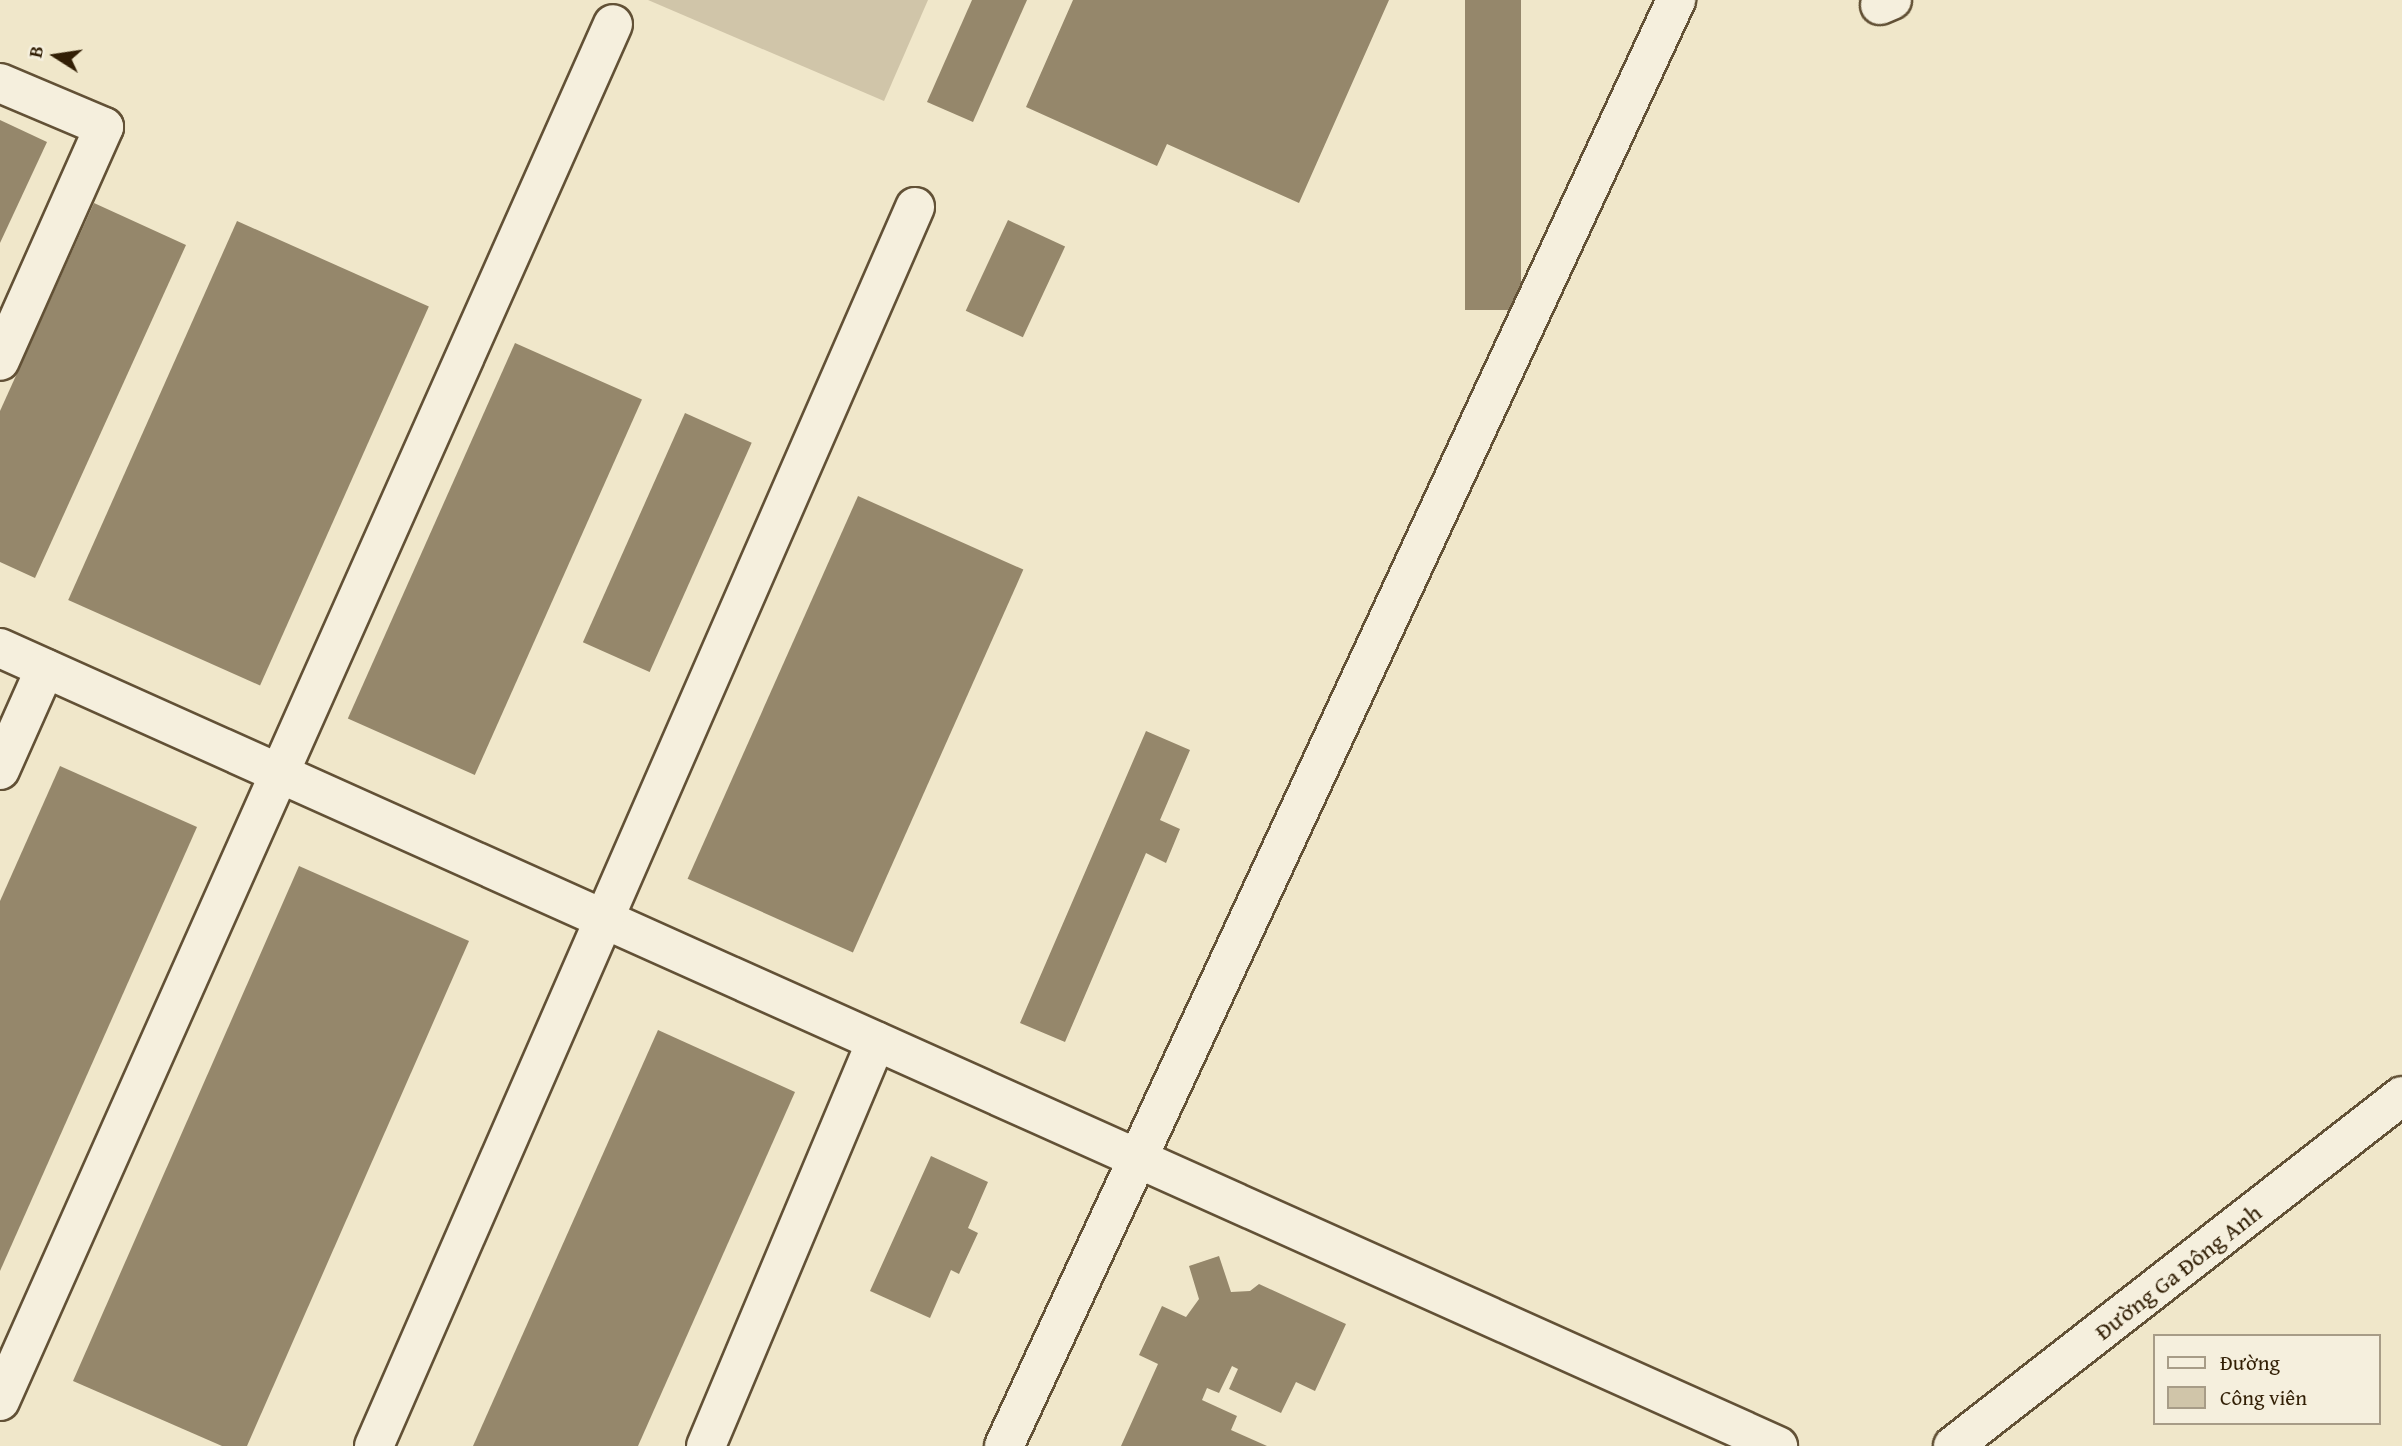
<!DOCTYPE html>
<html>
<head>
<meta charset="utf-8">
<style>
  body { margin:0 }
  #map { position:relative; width:2402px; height:1446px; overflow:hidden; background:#f0e7ca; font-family:"Gentium Book Plus",serif }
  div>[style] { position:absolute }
  .green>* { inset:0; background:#d0c5a9 }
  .building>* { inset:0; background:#95876b; transform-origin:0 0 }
  .roads { filter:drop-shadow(2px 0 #625136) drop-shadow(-2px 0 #625136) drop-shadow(0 2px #625136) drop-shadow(0 -2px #625136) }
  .minor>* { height:38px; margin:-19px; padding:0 19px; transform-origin:19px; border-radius:19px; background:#f5efdd }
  span { translate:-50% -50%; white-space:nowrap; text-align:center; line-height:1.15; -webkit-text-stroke:5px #f5efdd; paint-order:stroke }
  .street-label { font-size:24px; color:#321f05 }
  .legend { position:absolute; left:2153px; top:1334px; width:228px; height:91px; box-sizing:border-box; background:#f5efdd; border:2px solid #a79c87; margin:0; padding:9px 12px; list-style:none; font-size:21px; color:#321f05 }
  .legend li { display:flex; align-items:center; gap:14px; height:35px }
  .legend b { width:35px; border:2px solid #a79c87 }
  .north { position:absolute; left:21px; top:21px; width:70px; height:70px; -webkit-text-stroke:5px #f5efdd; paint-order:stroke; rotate:282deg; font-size:19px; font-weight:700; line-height:28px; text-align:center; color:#321f05 }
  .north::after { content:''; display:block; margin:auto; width:24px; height:32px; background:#321f05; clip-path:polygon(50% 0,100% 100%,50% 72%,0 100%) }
</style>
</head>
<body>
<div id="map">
  <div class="green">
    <i style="clip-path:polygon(648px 0,928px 0,884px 101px)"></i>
  </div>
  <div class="building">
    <i style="clip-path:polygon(972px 0,1027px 0,973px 122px,927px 102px)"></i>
    <i style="clip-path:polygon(1073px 0,1389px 0,1299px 203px,1167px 144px,1157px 166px,1026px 107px)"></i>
    <i style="left:1465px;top:0;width:56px;height:310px"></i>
    <i style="clip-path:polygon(0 120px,47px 142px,0 243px)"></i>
    <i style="clip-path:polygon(94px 203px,186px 245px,35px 578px,0 562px,0 411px)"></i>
    <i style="left:1008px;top:220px;width:63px;height:100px;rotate:25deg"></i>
    <i style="left:237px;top:221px;width:210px;height:415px;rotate:24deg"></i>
    <i style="left:515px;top:343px;width:139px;height:411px;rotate:24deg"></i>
    <i style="left:685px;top:413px;width:73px;height:251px;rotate:24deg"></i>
    <i style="left:858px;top:496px;width:181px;height:419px;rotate:24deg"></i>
    <i style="clip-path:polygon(1146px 731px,1190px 750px,1160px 820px,1180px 829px,1166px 863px,1146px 853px,1065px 1042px,1020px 1023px)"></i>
    <i style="clip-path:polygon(60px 766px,197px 827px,0 1271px,0 901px)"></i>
    <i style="clip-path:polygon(299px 866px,469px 941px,247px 1446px,222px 1446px,73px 1381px)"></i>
    <i style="clip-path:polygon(658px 1030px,795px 1092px,638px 1446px,473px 1446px)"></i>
    <i style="clip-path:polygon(931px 1156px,988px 1182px,968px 1228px,978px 1233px,959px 1274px,951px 1270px,930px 1318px,870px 1291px)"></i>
    <i style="clip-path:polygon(1219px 1256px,1231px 1292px,1250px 1291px,1259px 1284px,1346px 1324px,1315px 1391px,1296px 1382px,1281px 1413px,1229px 1389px,1238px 1369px,1232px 1366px,1219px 1393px,1207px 1388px,1202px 1400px,1237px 1416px,1231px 1430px,1267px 1446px,1121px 1446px,1158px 1364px,1139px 1355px,1162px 1306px,1186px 1317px,1199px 1299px,1189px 1266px)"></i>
  </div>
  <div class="roads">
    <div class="minor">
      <i style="left:1880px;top:5px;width:13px;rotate:-23deg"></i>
      <i style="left:0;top:83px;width:113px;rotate:22.9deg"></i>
      <i style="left:104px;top:127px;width:256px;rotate:114deg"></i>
      <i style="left:0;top:648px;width:1949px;rotate:24.17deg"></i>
      <i style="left:0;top:770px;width:111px;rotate:-66deg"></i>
      <i style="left:0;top:1401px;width:1507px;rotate:-66deg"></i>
      <i style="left:374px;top:1446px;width:1352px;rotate:-66.41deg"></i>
      <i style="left:706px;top:1446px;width:439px;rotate:-67.2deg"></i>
      <i style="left:1004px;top:1446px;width:1595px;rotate:-65.07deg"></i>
      <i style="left:1953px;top:1446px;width:569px;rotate:-37.94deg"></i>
    </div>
  </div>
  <div class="street-label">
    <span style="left:2178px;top:1272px;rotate:-38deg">Đường Ga Đông Anh</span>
  </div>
  <ul class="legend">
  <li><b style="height:9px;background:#f5efdd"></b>Đường</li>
  <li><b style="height:19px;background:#d0c5a9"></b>Công viên</li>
  </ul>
  <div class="north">B</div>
</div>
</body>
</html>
